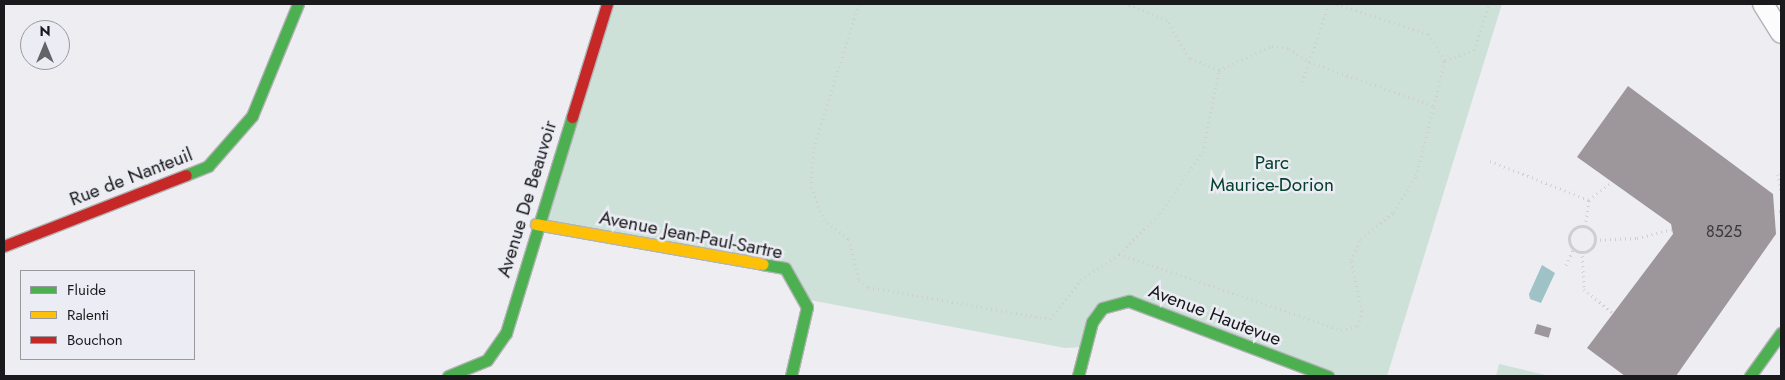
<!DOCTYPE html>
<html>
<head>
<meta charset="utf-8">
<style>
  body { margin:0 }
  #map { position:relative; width:1785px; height:380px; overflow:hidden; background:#eeeef2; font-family:Jost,sans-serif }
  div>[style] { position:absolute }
  .green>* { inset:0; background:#cde1d9 }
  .water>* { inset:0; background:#9ec2c5 }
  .building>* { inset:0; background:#9d969b; transform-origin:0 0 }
  .path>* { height:3px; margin-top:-1.5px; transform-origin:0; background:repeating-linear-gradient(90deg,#cfcfd0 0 1px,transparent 0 5px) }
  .path>.ring { margin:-1.5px; padding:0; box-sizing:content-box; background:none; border:3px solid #cfcfd0; border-radius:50% }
  .roads { filter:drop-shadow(1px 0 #b2b3b6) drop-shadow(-1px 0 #b2b3b6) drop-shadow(0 1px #b2b3b6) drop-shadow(0 -1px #b2b3b6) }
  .street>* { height:20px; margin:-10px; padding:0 10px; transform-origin:10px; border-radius:10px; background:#fcfcfd }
  .fast>* { height:11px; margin:-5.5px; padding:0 5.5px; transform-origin:5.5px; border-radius:5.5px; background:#4caf50 }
  .slow>* { height:11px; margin:-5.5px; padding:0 5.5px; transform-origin:5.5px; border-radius:5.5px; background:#ffc107 }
  .jam>* { height:11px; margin:-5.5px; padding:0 5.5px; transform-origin:5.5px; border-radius:5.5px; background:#c62828 }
  span { translate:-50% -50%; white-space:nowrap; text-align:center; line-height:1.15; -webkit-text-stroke:5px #ecedf4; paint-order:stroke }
  .number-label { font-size:16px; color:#3b393c }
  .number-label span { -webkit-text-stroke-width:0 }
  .park-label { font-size:19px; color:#05402c }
  .street-label { font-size:19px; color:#1a1a1d }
  .frame { position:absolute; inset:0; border:5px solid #1a1a1d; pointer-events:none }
  .legend { position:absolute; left:20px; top:270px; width:175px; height:90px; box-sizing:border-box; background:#ecedf4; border:1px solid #98999e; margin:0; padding:6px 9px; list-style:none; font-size:15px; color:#1a1a1d }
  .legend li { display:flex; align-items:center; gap:10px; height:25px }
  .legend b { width:25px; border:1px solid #98999e }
  .north { position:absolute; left:20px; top:20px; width:50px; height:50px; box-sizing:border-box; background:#ecedf4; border:1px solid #98999e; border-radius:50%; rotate:0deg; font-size:14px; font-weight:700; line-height:20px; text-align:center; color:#1a1a1d }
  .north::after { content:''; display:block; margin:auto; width:18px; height:22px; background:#646468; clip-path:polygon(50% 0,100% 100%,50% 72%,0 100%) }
</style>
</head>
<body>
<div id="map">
  <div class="green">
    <i style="clip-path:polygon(607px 4px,1502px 4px,1387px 376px,1328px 376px,1129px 301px,1102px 308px,1085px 347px,1065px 348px,804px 299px,785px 268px,536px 224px)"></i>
    <i style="clip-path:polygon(1499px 364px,1550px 376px,1496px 376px)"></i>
  </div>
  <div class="water">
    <i style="clip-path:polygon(1542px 265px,1555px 273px,1541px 303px,1530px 299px,1529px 294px)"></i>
  </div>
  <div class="building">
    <i style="clip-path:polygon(1628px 86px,1773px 194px,1776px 234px,1676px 376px,1625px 376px,1587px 348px,1673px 234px,1671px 224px,1577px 157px)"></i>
    <i style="left:1537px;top:324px;width:15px;height:10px;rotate:16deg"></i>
  </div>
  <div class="path">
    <i style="left:859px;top:4px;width:150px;rotate:107.5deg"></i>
    <i style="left:814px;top:147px;width:40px;rotate:94.3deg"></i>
    <i style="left:811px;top:187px;width:35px;rotate:68deg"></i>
    <i style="left:824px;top:219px;width:32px;rotate:39deg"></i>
    <i style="left:849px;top:239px;width:42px;rotate:76.3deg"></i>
    <i style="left:859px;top:280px;width:11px;rotate:38deg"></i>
    <i style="left:868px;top:287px;width:185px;rotate:10deg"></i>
    <i style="left:1050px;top:319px;width:50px;rotate:-51.5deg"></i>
    <i style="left:1081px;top:280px;width:46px;rotate:-34.4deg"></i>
    <i style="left:1119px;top:254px;width:58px;rotate:-45deg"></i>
    <i style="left:1160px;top:213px;width:75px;rotate:-54.8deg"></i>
    <i style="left:1203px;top:152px;width:84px;rotate:-79deg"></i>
    <i style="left:1219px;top:70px;width:32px;rotate:-158deg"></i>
    <i style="left:1189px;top:58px;width:44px;rotate:-120.1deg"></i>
    <i style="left:1167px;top:20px;width:43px;rotate:-158.2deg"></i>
    <i style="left:1329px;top:4px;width:61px;rotate:109deg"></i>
    <i style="left:1309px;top:62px;width:133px;rotate:19.4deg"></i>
    <i style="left:1434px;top:106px;width:47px;rotate:-76.6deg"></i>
    <i style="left:1445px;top:60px;width:31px;rotate:-123deg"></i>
    <i style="left:1428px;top:34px;width:96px;rotate:-161.8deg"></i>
    <i style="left:1445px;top:60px;width:31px;rotate:-19deg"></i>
    <i style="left:1474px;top:50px;width:48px;rotate:-71.9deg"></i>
    <i style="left:1219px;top:70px;width:58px;rotate:-24.4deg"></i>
    <i style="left:1272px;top:46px;width:17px;rotate:7deg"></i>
    <i style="left:1289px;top:48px;width:24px;rotate:35deg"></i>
    <i style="left:1309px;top:62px;width:24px;rotate:109deg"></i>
    <i style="left:1490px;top:161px;width:106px;rotate:21.5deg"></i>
    <i style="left:1589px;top:200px;width:29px;rotate:-38deg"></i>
    <i style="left:1778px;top:174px;width:18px;rotate:81deg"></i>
    <i style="left:1774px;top:212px;width:7px;rotate:-8deg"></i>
    <i style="left:1585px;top:226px;width:26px;rotate:-81deg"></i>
    <i class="ring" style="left:1569px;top:226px;width:23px;height:23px"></i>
    <i style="left:1595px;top:240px;width:42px;rotate:-2.7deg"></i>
    <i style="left:1637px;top:238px;width:36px;rotate:-14deg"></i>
    <i style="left:1582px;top:251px;width:38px;rotate:87deg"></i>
    <i style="left:1584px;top:289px;width:38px;rotate:40deg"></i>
    <i style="left:1119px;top:254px;width:235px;rotate:18.9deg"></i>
    <i style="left:1341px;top:330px;width:17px;rotate:-13deg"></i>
    <i style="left:1358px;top:326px;width:16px;rotate:-75deg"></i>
    <i style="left:1362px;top:311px;width:52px;rotate:-102.2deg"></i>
    <i style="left:1351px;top:260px;width:23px;rotate:-65deg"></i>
    <i style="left:1361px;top:239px;width:43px;rotate:-39.3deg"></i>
    <i style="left:1394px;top:212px;width:42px;rotate:-58.6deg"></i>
    <i style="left:1416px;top:176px;width:72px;rotate:-75.6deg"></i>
    <i style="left:1566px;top:265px;width:19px;rotate:-65deg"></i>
  </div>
  <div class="roads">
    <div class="street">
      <i style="left:1763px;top:4px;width:34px;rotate:58deg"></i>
    </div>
    <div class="fast">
      <i style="left:186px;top:175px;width:24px;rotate:-22deg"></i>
      <i style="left:208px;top:166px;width:67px;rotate:-48.7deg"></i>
      <i style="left:252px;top:116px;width:121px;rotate:-67.7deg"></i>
      <i style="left:762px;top:264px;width:23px;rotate:10deg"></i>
      <i style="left:785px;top:268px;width:45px;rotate:60.6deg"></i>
      <i style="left:807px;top:307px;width:71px;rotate:103.1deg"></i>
      <i style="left:448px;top:376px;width:42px;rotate:-22.3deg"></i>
      <i style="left:487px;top:360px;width:33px;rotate:-55deg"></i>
      <i style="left:506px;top:333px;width:226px;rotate:-73deg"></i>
      <i style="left:1078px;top:376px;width:56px;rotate:-75.5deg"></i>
      <i style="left:1092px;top:322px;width:17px;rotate:-54deg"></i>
      <i style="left:1102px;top:308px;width:28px;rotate:-15deg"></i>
      <i style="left:1129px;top:301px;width:213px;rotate:20.7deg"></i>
      <i style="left:1750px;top:376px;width:53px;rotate:-54.2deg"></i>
    </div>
    <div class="slow">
      <i style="left:536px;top:224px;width:230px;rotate:10deg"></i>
    </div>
    <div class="jam">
      <i style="left:572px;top:117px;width:118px;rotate:-72.8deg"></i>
      <i style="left:4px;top:246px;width:195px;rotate:-21.3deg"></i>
    </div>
  </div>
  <div class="number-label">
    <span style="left:1724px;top:232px">8525</span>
  </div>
  <div class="park-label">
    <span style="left:1272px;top:174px">Parc<br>Maurice-Dorion</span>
  </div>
  <div class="street-label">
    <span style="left:131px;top:177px;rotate:-21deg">Rue de Nanteuil</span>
    <span style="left:527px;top:199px;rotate:-73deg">Avenue De Beauvoir</span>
    <span style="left:691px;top:235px;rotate:11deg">Avenue Jean-Paul-Sartre</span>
    <span style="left:1215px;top:315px;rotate:21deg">Avenue Hautevue</span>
  </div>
  <div class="frame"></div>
  <ul class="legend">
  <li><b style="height:6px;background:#4caf50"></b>Fluide</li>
  <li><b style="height:6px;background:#ffc107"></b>Ralenti</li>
  <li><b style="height:6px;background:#c62828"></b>Bouchon</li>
  </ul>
  <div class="north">N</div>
</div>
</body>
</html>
